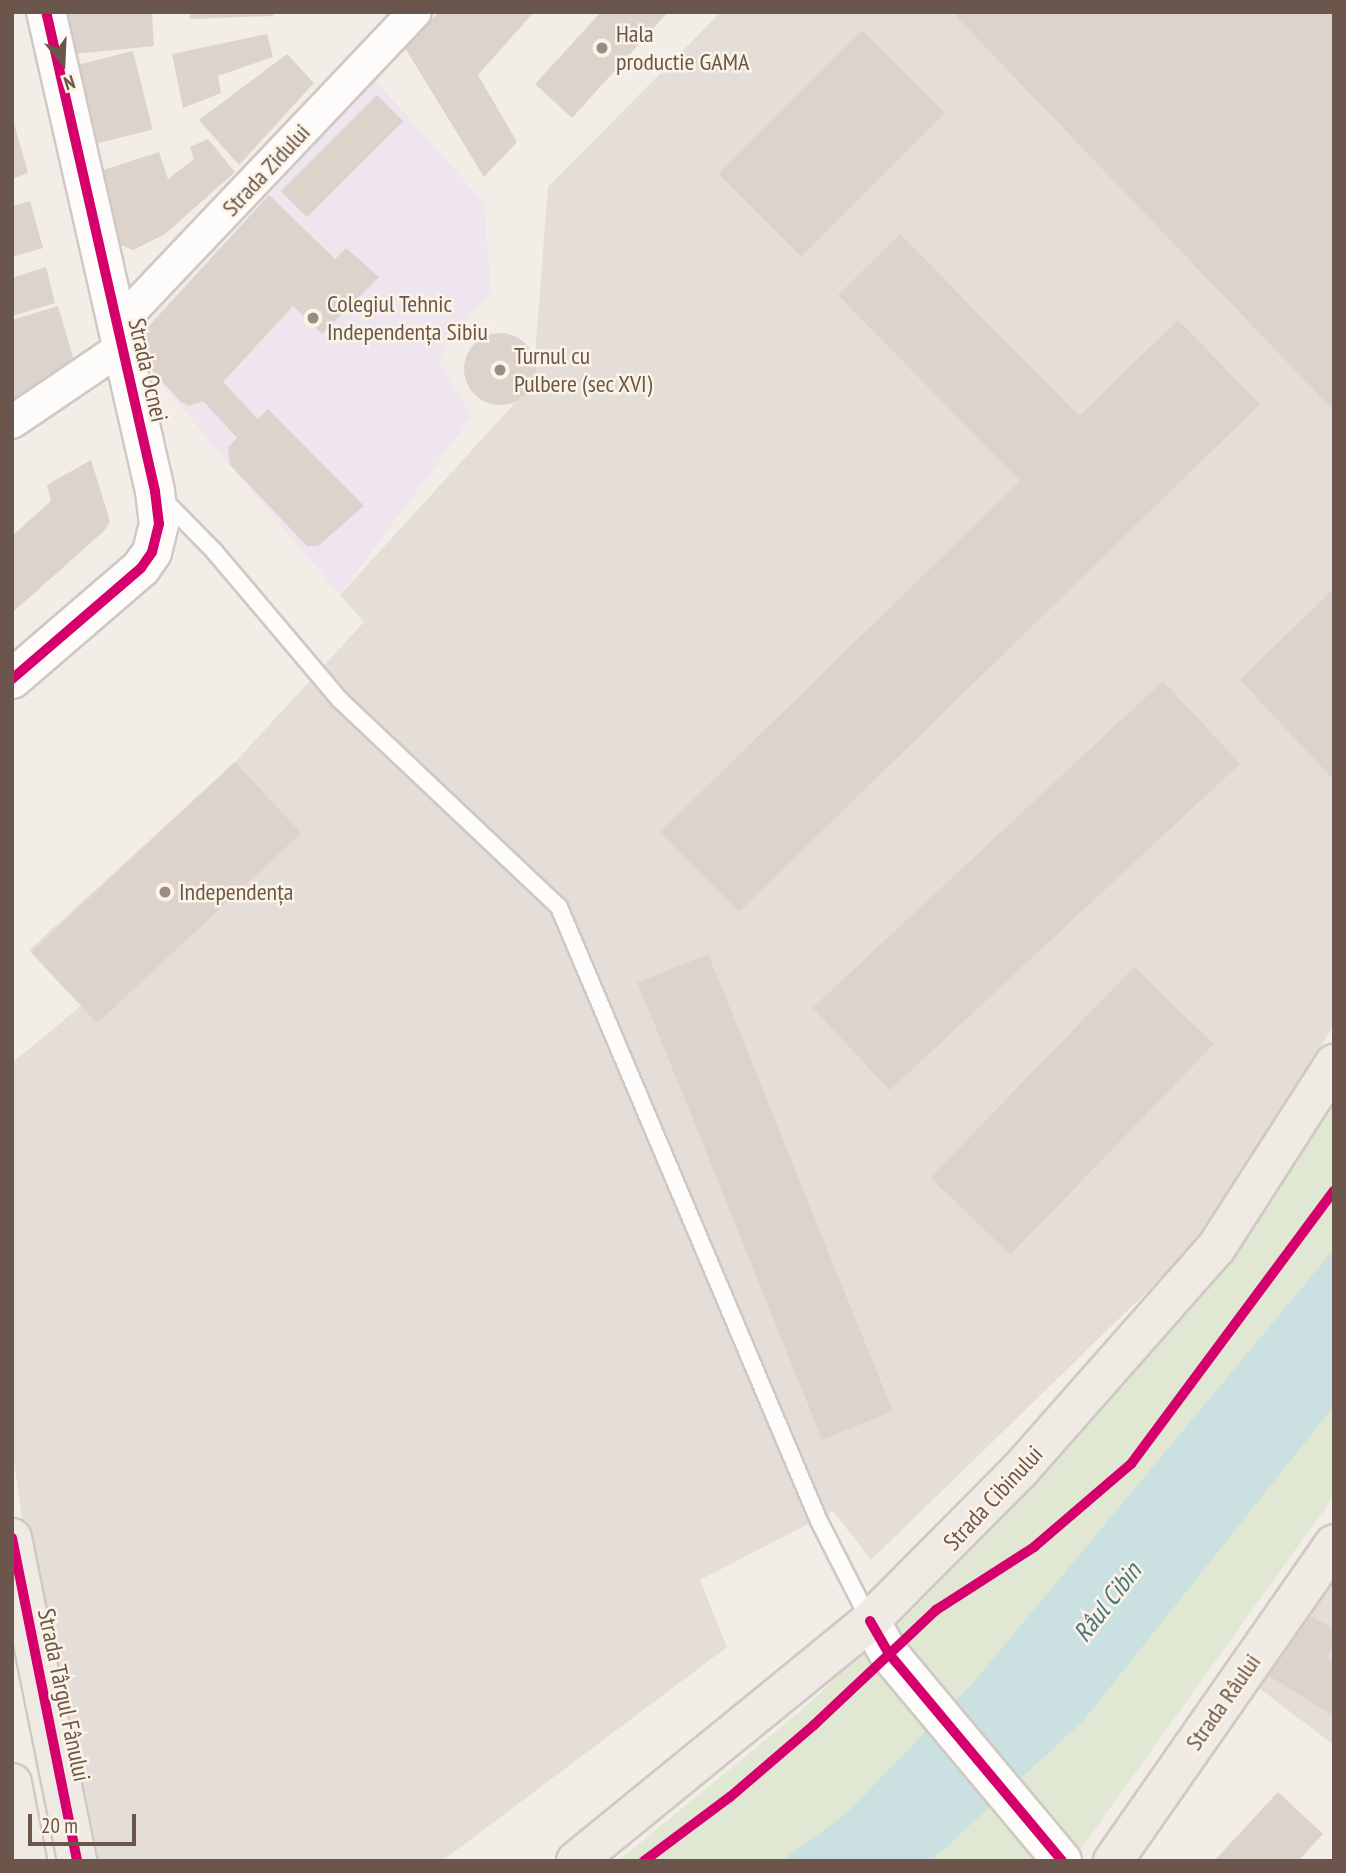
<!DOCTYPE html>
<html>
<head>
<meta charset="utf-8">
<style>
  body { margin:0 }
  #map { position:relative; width:1346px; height:1873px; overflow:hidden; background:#f3ede7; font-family:"PT Sans Narrow",sans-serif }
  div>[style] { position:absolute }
  .industrial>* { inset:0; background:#e5ddd8 }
  .education>* { inset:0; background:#efe5ee }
  .green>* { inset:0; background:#e0e8d3 }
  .water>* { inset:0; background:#cae0e1 }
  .building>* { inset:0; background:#dcd3cd; transform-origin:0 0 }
  .round { border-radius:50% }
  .roads { filter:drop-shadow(2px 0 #d0c9c3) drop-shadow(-2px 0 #d0c9c3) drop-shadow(0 2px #d0c9c3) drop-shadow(0 -2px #d0c9c3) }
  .service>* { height:16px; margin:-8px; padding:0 8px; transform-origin:8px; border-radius:8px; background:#fdfcfb }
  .minor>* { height:32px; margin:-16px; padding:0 16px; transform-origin:16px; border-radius:16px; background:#fdfcfb }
  .tertiary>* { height:38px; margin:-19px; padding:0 19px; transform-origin:19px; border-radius:19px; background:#fdfcfb }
  .primary>* { height:38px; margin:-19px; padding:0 19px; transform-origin:19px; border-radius:19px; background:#f0eae4 }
  .cycleway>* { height:10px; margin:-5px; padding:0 5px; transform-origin:5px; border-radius:5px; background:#d6006c }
  .dots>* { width:19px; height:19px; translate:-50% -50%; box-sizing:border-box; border:4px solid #fcf3e7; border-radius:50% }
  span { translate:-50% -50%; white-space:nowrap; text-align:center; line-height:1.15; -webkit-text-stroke:5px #fcf3e7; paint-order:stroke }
  .poi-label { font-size:24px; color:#6c564c }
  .left { translate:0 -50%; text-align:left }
  .street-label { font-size:24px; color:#6c564c }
  .water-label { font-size:26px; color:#49777d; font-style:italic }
  .frame { position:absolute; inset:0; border:14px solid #6c564c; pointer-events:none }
  .north { position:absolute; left:28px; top:28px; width:70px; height:70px; -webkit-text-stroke:5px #fcf3e7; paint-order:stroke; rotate:162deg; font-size:19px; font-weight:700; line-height:28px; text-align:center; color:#6c564c }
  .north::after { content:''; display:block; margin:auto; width:24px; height:32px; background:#6c564c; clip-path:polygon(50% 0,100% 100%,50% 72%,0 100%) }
  .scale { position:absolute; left:28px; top:1814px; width:108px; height:32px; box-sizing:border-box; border:4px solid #6c564c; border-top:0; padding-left:9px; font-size:21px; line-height:24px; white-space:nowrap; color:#6c564c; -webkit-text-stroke:5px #fcf3e7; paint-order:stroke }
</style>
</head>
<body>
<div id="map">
  <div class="industrial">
    <i style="clip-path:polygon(721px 12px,1334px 12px,1334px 1025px,1200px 1240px,871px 1560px,833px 1511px,700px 1580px,727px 1647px,442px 1861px,86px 1861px,36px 1615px,12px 1447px,12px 1063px,81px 1006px,29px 950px,235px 762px,364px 622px,340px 595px,533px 383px,548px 187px)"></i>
    <i style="clip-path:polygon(1334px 1574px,1334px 1745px,1255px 1685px)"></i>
  </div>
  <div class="education">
    <i style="clip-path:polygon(375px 80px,484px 203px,491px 290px,438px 360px,472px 416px,340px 595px,129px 345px)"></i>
  </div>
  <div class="green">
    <i style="clip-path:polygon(1334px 1064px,1334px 1496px,1072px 1861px,618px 1861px,801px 1711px,981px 1540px,1165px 1311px)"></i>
  </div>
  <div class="water">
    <i style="clip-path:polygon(1334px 1249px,1334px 1406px,1084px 1720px,931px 1861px,781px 1861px,846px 1814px,977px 1678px)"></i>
  </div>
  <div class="building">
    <i style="clip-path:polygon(56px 12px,152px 12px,154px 46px,65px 55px)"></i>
    <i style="clip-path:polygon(190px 12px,273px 12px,273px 16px,190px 19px)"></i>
    <i style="clip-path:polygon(439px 12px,534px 12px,478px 75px,517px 142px,484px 177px,405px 48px)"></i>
    <i style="clip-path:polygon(601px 12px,668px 12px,572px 118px,535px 84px)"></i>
    <i style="clip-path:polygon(952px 12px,1334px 12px,1334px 411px)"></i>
    <i style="left:862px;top:30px;width:117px;height:203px;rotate:45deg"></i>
    <i style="clip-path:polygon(267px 34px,273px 57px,218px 76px,221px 93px,183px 108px,172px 54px)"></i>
    <i style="left:133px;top:51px;width:81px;height:68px;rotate:76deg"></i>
    <i style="clip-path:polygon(287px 54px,314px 83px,239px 165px,199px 120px)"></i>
    <i style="left:377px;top:95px;width:37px;height:136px;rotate:45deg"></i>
    <i style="clip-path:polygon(12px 116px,28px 173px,12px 179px)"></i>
    <i style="clip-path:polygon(208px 139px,235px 172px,165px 234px,133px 250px,111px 241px,91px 174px,159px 152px,168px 179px,194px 159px,190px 147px)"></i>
    <i style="clip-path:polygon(269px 195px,335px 259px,346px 248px,379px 277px,322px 334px,293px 306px,223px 382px,258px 419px,268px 409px,364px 506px,318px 546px,307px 546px,230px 465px,228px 447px,237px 438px,203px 401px,189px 406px,181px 402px,139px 356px,139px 337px)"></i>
    <i style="clip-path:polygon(30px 201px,43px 248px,12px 257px,12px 206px)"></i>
    <i style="clip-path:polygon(900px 234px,1079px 416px,1178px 320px,1260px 404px,739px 912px,660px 832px,1020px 481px,838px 295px)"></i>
    <i style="clip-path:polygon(46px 267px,55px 303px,12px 316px,12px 278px)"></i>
    <i style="clip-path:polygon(58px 306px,75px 364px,12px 400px,12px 320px)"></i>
    <i class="round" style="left:464px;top:333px;width:72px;height:72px"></i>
    <i style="clip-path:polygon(91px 460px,110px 521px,106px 529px,12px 613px,12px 536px,51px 501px,47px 485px)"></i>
    <i style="clip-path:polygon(1334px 588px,1334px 780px,1240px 680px)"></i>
    <i style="left:1163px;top:681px;width:113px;height:479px;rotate:47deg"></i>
    <i style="left:235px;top:762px;width:97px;height:279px;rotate:47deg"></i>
    <i style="left:708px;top:954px;width:493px;height:76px;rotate:68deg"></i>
    <i style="left:1134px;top:967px;width:111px;height:293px;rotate:44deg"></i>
    <i style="clip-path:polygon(1311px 1616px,1334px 1629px,1334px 1647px,1327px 1657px,1334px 1663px,1334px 1716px,1269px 1676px)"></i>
    <i style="clip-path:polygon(1278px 1792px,1323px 1834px,1298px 1861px,1214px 1861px)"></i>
  </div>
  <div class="roads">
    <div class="service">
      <i style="left:162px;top:498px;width:74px;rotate:45.5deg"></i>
      <i style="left:214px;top:551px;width:195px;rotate:49.8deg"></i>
      <i style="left:340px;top:700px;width:301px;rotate:43.4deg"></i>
      <i style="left:559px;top:907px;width:667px;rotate:67.05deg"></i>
      <i style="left:819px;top:1521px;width:112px;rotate:63deg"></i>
    </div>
    <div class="minor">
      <i style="left:116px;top:327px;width:434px;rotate:-46.5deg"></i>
      <i style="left:12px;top:422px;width:130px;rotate:-34.1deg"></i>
    </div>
    <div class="tertiary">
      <i style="left:12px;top:679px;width:170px;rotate:-40.7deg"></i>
      <i style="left:141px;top:568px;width:19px;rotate:-55deg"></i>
      <i style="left:152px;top:552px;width:29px;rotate:-76deg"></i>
      <i style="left:159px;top:524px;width:33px;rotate:-97deg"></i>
      <i style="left:155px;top:491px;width:491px;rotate:-102.8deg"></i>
      <i style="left:870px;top:1621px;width:39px;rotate:60deg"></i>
      <i style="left:890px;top:1655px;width:268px;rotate:50.1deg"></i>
    </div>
    <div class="primary">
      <i style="left:12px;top:1538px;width:329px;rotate:78.6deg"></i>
      <i style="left:12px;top:1783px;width:79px;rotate:79.1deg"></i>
      <i style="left:576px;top:1861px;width:380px;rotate:-39.2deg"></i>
      <i style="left:870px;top:1621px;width:213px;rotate:-45.2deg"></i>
      <i style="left:1020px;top:1470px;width:296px;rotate:-48.6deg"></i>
      <i style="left:1216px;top:1248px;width:219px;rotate:-57.3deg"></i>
      <i style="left:1113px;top:1861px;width:386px;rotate:-55.1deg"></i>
    </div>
  </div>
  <div class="cycleway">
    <i style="left:12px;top:679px;width:170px;rotate:-40.7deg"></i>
    <i style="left:141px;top:568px;width:19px;rotate:-55deg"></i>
    <i style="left:152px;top:552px;width:29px;rotate:-76deg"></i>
    <i style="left:159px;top:524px;width:33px;rotate:-97deg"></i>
    <i style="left:155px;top:491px;width:491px;rotate:-102.8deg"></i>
    <i style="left:12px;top:1538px;width:329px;rotate:78.6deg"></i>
    <i style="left:870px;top:1621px;width:39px;rotate:60deg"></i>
    <i style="left:890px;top:1655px;width:268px;rotate:50.1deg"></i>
    <i style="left:644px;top:1861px;width:107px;rotate:-36.7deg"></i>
    <i style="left:730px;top:1797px;width:111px;rotate:-40.6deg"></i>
    <i style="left:814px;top:1725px;width:168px;rotate:-43.3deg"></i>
    <i style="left:936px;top:1610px;width:117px;rotate:-32.7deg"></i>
    <i style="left:1034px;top:1547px;width:128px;rotate:-40.6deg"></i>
    <i style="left:1131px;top:1464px;width:340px;rotate:-53.4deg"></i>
  </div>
  <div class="dots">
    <i style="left:602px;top:48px;background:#9b8b82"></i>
    <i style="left:313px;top:318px;background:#9b8b82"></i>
    <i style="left:500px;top:370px;background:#9b8b82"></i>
    <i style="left:165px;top:892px;background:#9b8b82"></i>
  </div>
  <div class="poi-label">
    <span class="left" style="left:616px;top:48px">Hala<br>productie GAMA</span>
    <span class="left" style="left:327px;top:318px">Colegiul Tehnic<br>Independența Sibiu</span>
    <span class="left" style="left:514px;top:370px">Turnul cu<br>Pulbere (sec XVI)</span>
    <span class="left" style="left:179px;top:892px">Independența</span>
  </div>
  <div class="street-label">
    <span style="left:266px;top:170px;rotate:-47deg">Strada Zidului</span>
    <span style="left:148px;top:370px;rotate:77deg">Strada Ocnei</span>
    <span style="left:993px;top:1498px;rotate:-47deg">Strada Cibinului</span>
    <span style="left:64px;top:1695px;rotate:78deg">Strada Târgul Fânului</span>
    <span style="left:1223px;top:1702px;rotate:-55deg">Strada Râului</span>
  </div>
  <div class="water-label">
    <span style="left:1107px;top:1602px;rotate:-52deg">Râul Cibin</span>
  </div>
  <div class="frame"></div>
  <div class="north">N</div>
  <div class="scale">20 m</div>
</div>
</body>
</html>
